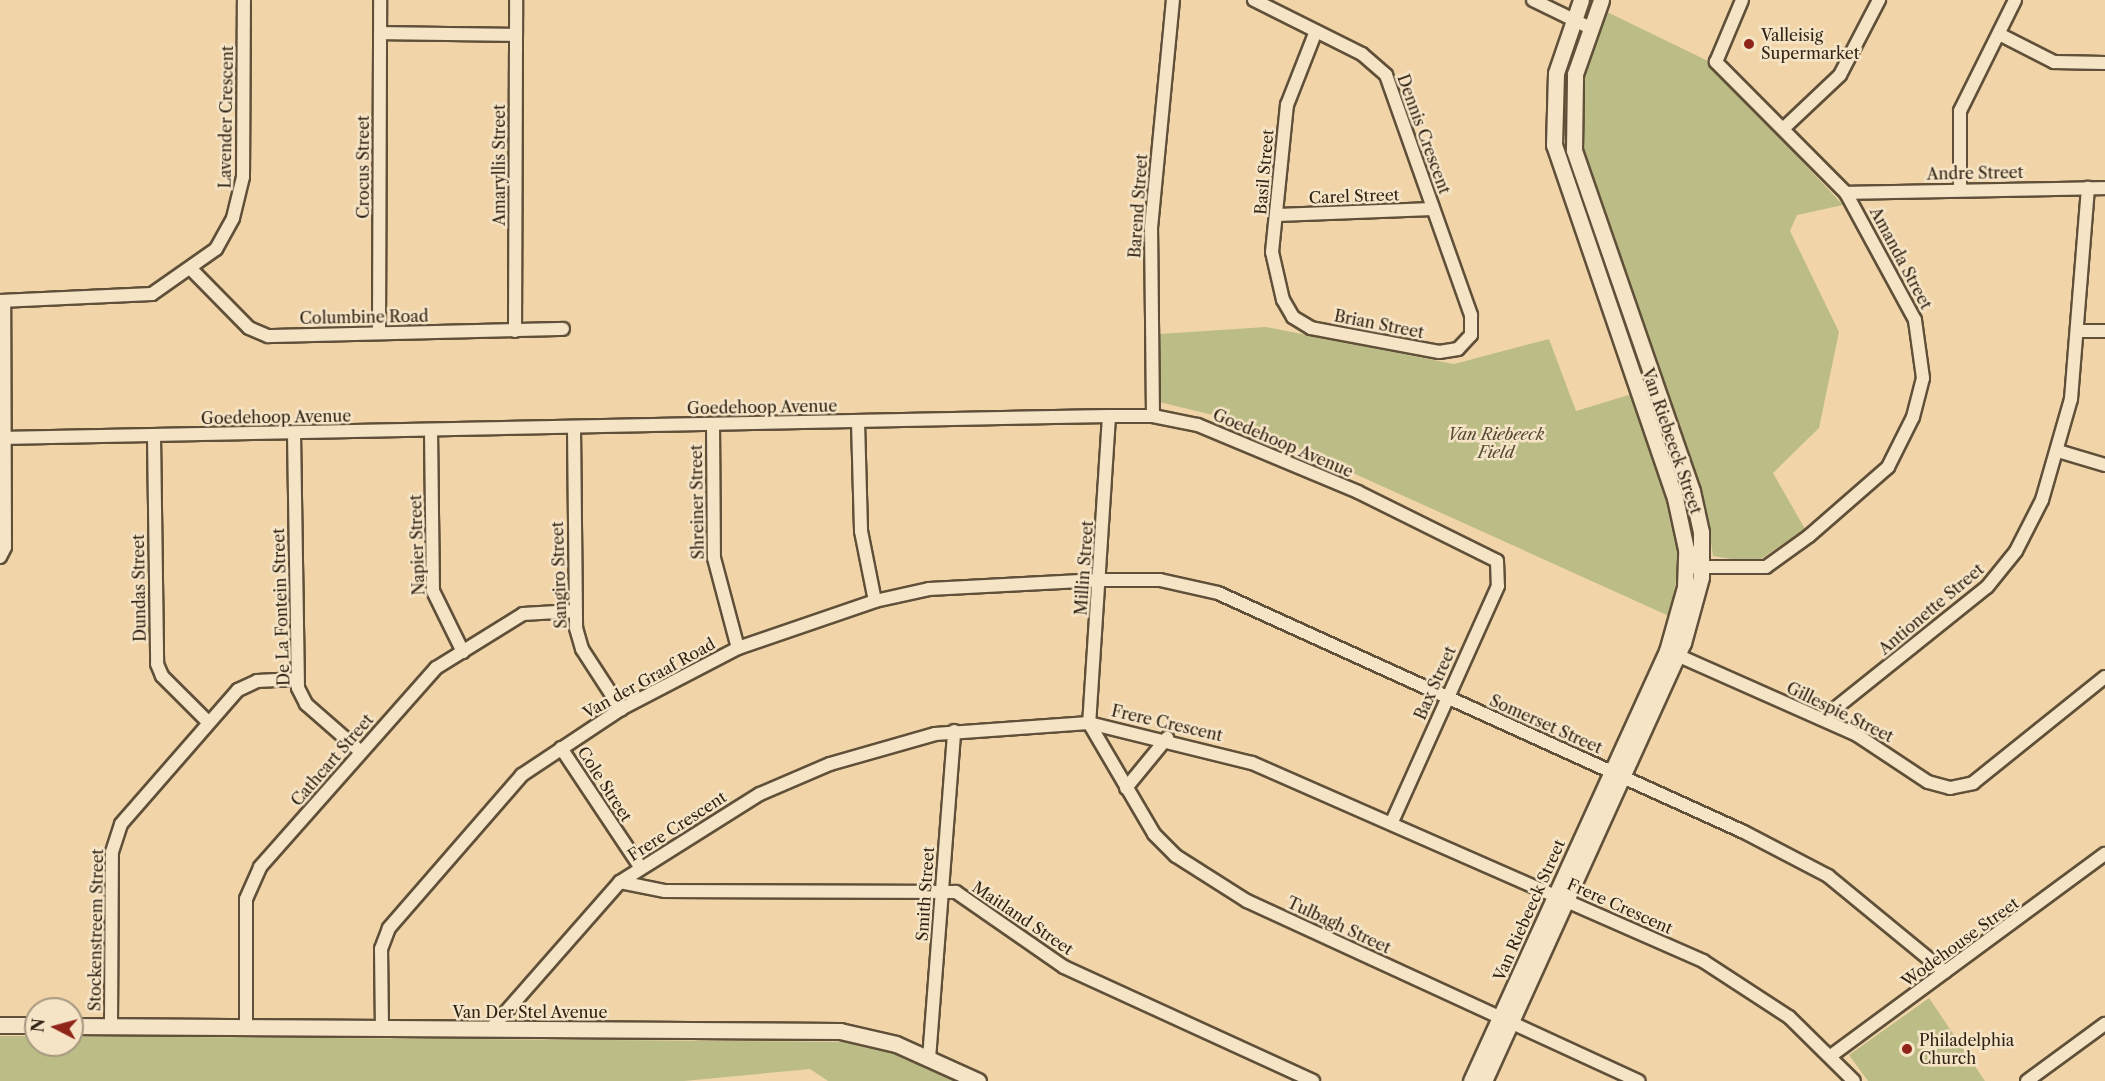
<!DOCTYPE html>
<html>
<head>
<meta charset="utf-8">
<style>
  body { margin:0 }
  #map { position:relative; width:2105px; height:1081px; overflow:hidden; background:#f1d5a9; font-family:"Libre Caslon Text",serif }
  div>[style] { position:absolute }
  .green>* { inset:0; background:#bcbd86 }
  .roads { filter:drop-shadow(2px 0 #605039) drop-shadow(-2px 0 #605039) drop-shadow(0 2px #605039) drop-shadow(0 -2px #605039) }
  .minor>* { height:12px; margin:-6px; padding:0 6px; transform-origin:6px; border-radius:6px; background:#f6e4c7 }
  .tertiary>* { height:15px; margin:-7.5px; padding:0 7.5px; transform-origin:7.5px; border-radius:7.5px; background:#f6e4c7 }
  .dots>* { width:16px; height:16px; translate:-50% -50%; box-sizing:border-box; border:3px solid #f6e4c7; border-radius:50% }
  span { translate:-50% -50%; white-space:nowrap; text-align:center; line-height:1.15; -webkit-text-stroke:5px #f6e4c7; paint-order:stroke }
  .poi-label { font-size:16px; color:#2f2314 }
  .left { translate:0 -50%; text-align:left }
  .street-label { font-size:16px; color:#2f2314 }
  .park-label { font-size:16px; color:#524a30; font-style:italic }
  .north { position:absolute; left:24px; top:997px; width:60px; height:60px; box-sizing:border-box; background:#f6e4c7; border:2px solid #a6977f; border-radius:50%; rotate:276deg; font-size:16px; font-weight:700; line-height:24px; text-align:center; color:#2f2314 }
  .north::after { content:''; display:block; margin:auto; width:21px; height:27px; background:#8f2418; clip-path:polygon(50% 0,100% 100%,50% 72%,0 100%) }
</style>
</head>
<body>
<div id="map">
  <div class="green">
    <i style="clip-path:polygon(1603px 10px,1708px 61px,1843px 205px,1797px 215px,1790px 231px,1839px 332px,1819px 428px,1773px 473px,1805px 529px,1755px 563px,1713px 556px,1706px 508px,1579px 146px,1581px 79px)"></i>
    <i style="clip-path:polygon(1266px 327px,1454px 364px,1549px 339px,1576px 411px,1632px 394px,1675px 524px,1679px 567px,1669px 616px,1238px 421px,1159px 402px,1159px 334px)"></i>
    <i style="clip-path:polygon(1929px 998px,1985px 1081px,1868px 1081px,1849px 1055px)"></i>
    <i style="clip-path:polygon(0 1036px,36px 1036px,36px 1045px,72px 1045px,72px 1036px,866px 1042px,964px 1081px,828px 1081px,810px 1069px,684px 1081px,0 1081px)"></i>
  </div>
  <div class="roads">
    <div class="minor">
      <i style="left:1254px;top:0;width:121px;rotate:26.6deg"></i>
      <i style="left:1362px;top:54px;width:32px;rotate:41deg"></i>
      <i style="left:1386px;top:75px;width:255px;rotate:70.5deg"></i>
      <i style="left:1471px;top:315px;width:20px;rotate:90deg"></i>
      <i style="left:1471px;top:335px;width:19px;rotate:133deg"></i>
      <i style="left:1458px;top:349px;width:19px;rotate:171deg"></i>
      <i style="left:1439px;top:352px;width:130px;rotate:-169.4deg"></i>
      <i style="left:1311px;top:328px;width:21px;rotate:-149deg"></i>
      <i style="left:1293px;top:317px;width:20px;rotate:-120deg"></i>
      <i style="left:1283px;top:300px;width:49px;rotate:-102.9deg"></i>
      <i style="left:1272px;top:252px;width:148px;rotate:-84.2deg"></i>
      <i style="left:1287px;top:105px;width:79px;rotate:-68.6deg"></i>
      <i style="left:1533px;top:0;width:61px;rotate:26.1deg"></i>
      <i style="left:380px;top:33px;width:136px;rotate:0.8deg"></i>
      <i style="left:1999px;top:34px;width:62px;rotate:27deg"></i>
      <i style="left:2054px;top:62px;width:51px;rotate:1.1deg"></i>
      <i style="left:1785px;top:127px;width:76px;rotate:-43.4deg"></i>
      <i style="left:1840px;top:75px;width:85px;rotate:-62.5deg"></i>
      <i style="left:1960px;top:190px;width:79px;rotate:-90deg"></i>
      <i style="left:1960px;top:111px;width:124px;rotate:-63.6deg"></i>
      <i style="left:1846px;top:193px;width:259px;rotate:-1.1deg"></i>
      <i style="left:1277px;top:215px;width:156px;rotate:-2.2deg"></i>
      <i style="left:192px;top:270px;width:81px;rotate:45.5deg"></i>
      <i style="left:249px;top:328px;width:21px;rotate:23deg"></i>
      <i style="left:268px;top:336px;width:295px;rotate:-1.4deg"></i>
      <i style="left:0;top:301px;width:152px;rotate:-2.6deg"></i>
      <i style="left:152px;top:294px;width:78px;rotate:-35.1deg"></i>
      <i style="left:216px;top:249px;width:35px;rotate:-61deg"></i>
      <i style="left:233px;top:218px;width:42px;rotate:-76.3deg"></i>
      <i style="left:243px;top:177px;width:177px;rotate:-89.7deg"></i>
      <i style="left:515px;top:331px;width:331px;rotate:-89.8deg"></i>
      <i style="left:2078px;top:331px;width:27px"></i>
      <i style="left:379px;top:333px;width:333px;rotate:-89.8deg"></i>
      <i style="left:1109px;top:416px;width:308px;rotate:93.7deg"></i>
      <i style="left:1089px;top:723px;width:129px;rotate:59.6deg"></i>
      <i style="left:1154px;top:834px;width:31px;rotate:45deg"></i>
      <i style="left:1176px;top:856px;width:84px;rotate:32.4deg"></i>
      <i style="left:1247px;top:901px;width:431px;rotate:24.7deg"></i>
      <i style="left:1153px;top:416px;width:188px;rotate:-90.6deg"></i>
      <i style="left:1151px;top:228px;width:229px;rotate:-84.5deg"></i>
      <i style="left:858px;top:422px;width:109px;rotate:88.4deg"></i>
      <i style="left:861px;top:531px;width:71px;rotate:78.7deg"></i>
      <i style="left:713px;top:424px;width:134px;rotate:89.6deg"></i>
      <i style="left:714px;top:558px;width:93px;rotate:75.1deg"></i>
      <i style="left:574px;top:428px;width:200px;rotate:89.4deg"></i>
      <i style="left:576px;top:628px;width:22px;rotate:74deg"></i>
      <i style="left:582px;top:649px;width:72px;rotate:57deg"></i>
      <i style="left:431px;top:430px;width:161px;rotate:89.3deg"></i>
      <i style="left:433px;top:591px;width:68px;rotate:63.8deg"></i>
      <i style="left:294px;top:433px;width:255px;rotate:89.1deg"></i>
      <i style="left:298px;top:688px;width:18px;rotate:63deg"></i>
      <i style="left:306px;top:704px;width:73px;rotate:41.1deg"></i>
      <i style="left:154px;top:436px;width:228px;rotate:89.2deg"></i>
      <i style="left:157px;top:664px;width:13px;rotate:67deg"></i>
      <i style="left:162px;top:676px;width:62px;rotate:45deg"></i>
      <i style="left:0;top:438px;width:1109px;rotate:-1.14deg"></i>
      <i style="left:1109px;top:416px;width:44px"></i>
      <i style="left:1153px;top:416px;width:46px;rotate:11.3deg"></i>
      <i style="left:1198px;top:425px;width:173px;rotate:22.7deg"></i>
      <i style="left:1358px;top:492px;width:155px;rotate:26.4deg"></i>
      <i style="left:1497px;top:561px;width:25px;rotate:88deg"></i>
      <i style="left:1498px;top:586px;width:256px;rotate:114.2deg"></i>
      <i style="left:2058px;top:451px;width:49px;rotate:16.6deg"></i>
      <i style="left:0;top:557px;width:11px;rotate:-63deg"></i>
      <i style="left:5px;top:547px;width:245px;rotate:-90.2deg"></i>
      <i style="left:1693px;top:567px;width:73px"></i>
      <i style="left:1766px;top:567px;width:53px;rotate:-35.8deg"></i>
      <i style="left:1809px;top:536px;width:105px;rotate:-41.1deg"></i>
      <i style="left:1888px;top:467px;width:56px;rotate:-63.4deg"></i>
      <i style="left:1913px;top:417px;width:40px;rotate:-75.6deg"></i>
      <i style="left:1923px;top:378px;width:59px;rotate:-97.9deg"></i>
      <i style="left:1915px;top:320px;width:145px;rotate:-118.5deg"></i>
      <i style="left:1846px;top:193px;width:185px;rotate:-134.8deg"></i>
      <i style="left:1716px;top:62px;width:67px;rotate:-67.2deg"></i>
      <i style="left:1670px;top:652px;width:205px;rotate:23.9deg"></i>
      <i style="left:1857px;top:735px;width:85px;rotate:33.5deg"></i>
      <i style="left:1928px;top:782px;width:23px;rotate:15deg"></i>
      <i style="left:1950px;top:788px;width:24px;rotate:-12deg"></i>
      <i style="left:1973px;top:783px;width:169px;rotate:-38.8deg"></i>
      <i style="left:1822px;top:719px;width:211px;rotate:-38.7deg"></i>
      <i style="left:1987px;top:587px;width:46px;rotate:-51.1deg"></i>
      <i style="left:2016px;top:551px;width:57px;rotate:-63deg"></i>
      <i style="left:2042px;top:500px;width:105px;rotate:-74deg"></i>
      <i style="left:2071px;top:399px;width:212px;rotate:-85.4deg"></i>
      <i style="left:561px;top:748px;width:144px;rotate:56.3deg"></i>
      <i style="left:1126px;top:788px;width:65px;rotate:-50.6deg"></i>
      <i style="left:620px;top:882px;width:46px;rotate:11.3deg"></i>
      <i style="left:665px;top:891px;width:291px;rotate:0.2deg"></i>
      <i style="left:956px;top:892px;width:131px;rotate:34.8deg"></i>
      <i style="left:1064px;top:967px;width:274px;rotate:24.6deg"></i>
      <i style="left:111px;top:1026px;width:174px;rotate:-89.7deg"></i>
      <i style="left:112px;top:852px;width:29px;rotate:-72deg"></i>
      <i style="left:121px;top:824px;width:178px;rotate:-48.9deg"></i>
      <i style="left:238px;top:690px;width:21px;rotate:-25deg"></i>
      <i style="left:257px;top:681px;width:40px;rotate:-2.9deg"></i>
      <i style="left:246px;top:1028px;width:129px;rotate:-90deg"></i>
      <i style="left:246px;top:899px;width:35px;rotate:-66deg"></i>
      <i style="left:260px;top:867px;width:266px;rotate:-48.5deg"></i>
      <i style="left:436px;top:668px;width:102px;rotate:-31.8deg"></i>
      <i style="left:523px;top:614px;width:51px;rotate:-3.4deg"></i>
      <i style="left:382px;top:1029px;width:80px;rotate:-90.7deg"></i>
      <i style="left:381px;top:949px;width:22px;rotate:-69deg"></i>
      <i style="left:389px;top:928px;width:203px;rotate:-49deg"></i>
      <i style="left:522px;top:775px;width:119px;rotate:-33.7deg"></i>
      <i style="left:621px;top:709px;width:132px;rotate:-27.5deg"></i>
      <i style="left:738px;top:648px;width:145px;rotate:-18.9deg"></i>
      <i style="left:875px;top:601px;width:55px;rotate:-12.5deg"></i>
      <i style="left:929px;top:589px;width:171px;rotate:-3deg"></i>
      <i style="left:1100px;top:580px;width:60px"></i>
      <i style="left:1160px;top:580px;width:59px;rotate:12.6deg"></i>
      <i style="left:1218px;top:593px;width:578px;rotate:24.44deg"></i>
      <i style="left:1744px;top:832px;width:95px;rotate:27.6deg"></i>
      <i style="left:1828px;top:876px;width:151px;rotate:39.4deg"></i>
      <i style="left:490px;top:1030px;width:197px;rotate:-48.7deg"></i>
      <i style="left:620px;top:882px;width:165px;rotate:-32.2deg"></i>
      <i style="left:760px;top:794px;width:76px;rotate:-23.2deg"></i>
      <i style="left:830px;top:764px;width:109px;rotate:-15.9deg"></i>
      <i style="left:935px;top:734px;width:154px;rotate:-4.1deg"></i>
      <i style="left:1089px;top:723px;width:168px;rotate:13.8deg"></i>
      <i style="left:1252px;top:763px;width:493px;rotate:23.7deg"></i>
      <i style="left:1703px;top:961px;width:103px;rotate:33.1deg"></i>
      <i style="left:1789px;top:1017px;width:91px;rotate:44.6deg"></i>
      <i style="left:1832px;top:1055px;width:339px;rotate:-36.4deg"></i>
      <i style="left:929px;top:1059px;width:329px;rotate:-85.6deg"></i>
      <i style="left:2027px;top:1081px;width:97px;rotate:-36.2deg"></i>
    </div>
    <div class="tertiary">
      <i style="left:0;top:1025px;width:36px"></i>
      <i style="left:72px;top:1026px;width:768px;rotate:0.37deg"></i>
      <i style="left:840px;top:1031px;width:57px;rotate:13.1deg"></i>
      <i style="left:896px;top:1044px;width:90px;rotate:24.3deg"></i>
      <i style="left:1471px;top:1081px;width:473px;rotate:-65.5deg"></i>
      <i style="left:1667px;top:651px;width:66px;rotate:-74.3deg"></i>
      <i style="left:1685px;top:587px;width:38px;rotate:-88deg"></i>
      <i style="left:1686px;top:549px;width:52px;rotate:-102.2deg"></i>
      <i style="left:1675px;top:498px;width:373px;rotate:-108.9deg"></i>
      <i style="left:1554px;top:145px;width:72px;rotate:-88.4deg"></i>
      <i style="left:1556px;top:73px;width:77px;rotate:-71.1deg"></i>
      <i style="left:1484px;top:1081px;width:481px;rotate:-65.6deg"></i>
      <i style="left:1683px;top:643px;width:68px;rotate:-74.7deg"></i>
      <i style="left:1701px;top:577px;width:45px;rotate:-90deg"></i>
      <i style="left:1701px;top:532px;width:42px;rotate:-102.4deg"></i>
      <i style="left:1692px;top:491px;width:361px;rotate:-109.1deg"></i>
      <i style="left:1574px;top:150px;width:76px;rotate:-89.2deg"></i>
      <i style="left:1575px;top:74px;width:78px;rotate:-70.6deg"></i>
    </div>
  </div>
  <div class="dots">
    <i style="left:1749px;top:44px;background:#8f2418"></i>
    <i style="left:1907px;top:1049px;background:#8f2418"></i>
  </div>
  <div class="poi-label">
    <span class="left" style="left:1761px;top:44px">Valleisig<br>Supermarket</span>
    <span class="left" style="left:1919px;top:1049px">Philadelphia<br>Church</span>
  </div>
  <div class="street-label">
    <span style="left:226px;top:117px;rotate:-89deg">Lavender Crescent</span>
    <span style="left:1424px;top:134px;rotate:70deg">Dennis Crescent</span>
    <span style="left:499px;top:165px;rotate:-90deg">Amaryllis Street</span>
    <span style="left:363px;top:167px;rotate:-90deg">Crocus Street</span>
    <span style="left:1264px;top:172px;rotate:-85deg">Basil Street</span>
    <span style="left:1975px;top:173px;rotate:-1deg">Andre Street</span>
    <span style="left:1354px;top:196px;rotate:-2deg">Carel Street</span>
    <span style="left:1138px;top:206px;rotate:-86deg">Barend Street</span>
    <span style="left:1901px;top:258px;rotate:62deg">Amanda Street</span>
    <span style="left:364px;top:317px;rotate:-1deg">Columbine Road</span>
    <span style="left:1379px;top:324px;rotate:11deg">Brian Street</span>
    <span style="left:762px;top:407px;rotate:-1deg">Goedehoop Avenue</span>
    <span style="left:276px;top:417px;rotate:-1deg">Goedehoop Avenue</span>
    <span style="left:1672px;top:441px;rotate:71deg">Van Riebeeck Street</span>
    <span style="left:1283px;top:443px;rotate:23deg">Goedehoop Avenue</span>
    <span style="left:697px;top:502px;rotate:-91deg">Shreiner Street</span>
    <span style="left:417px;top:545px;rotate:-92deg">Napier Street</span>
    <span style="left:1084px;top:568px;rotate:-86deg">Millin Street</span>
    <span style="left:559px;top:575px;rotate:-92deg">Sangiro Street</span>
    <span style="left:139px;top:588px;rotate:-91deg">Dundas Street</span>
    <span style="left:281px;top:607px;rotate:-92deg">De La Fontein Street</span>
    <span style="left:1931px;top:609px;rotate:-40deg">Antionette Street</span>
    <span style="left:649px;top:678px;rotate:-29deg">Van der Graaf Road</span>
    <span style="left:1435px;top:683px;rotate:-66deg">Bax Street</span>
    <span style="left:1840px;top:712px;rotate:26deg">Gillespie Street</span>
    <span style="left:1167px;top:723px;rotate:13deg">Frere Crescent</span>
    <span style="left:1546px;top:724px;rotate:24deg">Somerset Street</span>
    <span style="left:332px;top:760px;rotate:-49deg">Cathcart Street</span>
    <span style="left:605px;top:784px;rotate:57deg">Cole Street</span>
    <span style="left:677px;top:826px;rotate:-33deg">Frere Crescent</span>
    <span style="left:925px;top:894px;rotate:-86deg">Smith Street</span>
    <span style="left:1620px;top:906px;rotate:24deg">Frere Crescent</span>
    <span style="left:1529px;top:910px;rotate:-66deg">Van Riebeeck Street</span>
    <span style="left:1023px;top:918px;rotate:34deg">Maitland Street</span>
    <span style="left:1339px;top:925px;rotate:25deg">Tulbagh Street</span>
    <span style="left:96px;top:930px;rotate:-89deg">Stockenstreem Street</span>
    <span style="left:1960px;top:942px;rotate:-36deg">Wodehouse Street</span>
    <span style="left:530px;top:1012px">Van Der Stel Avenue</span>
  </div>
  <div class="park-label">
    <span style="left:1496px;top:443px">Van Riebeeck<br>Field</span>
  </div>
  <div class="north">N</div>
</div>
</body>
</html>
